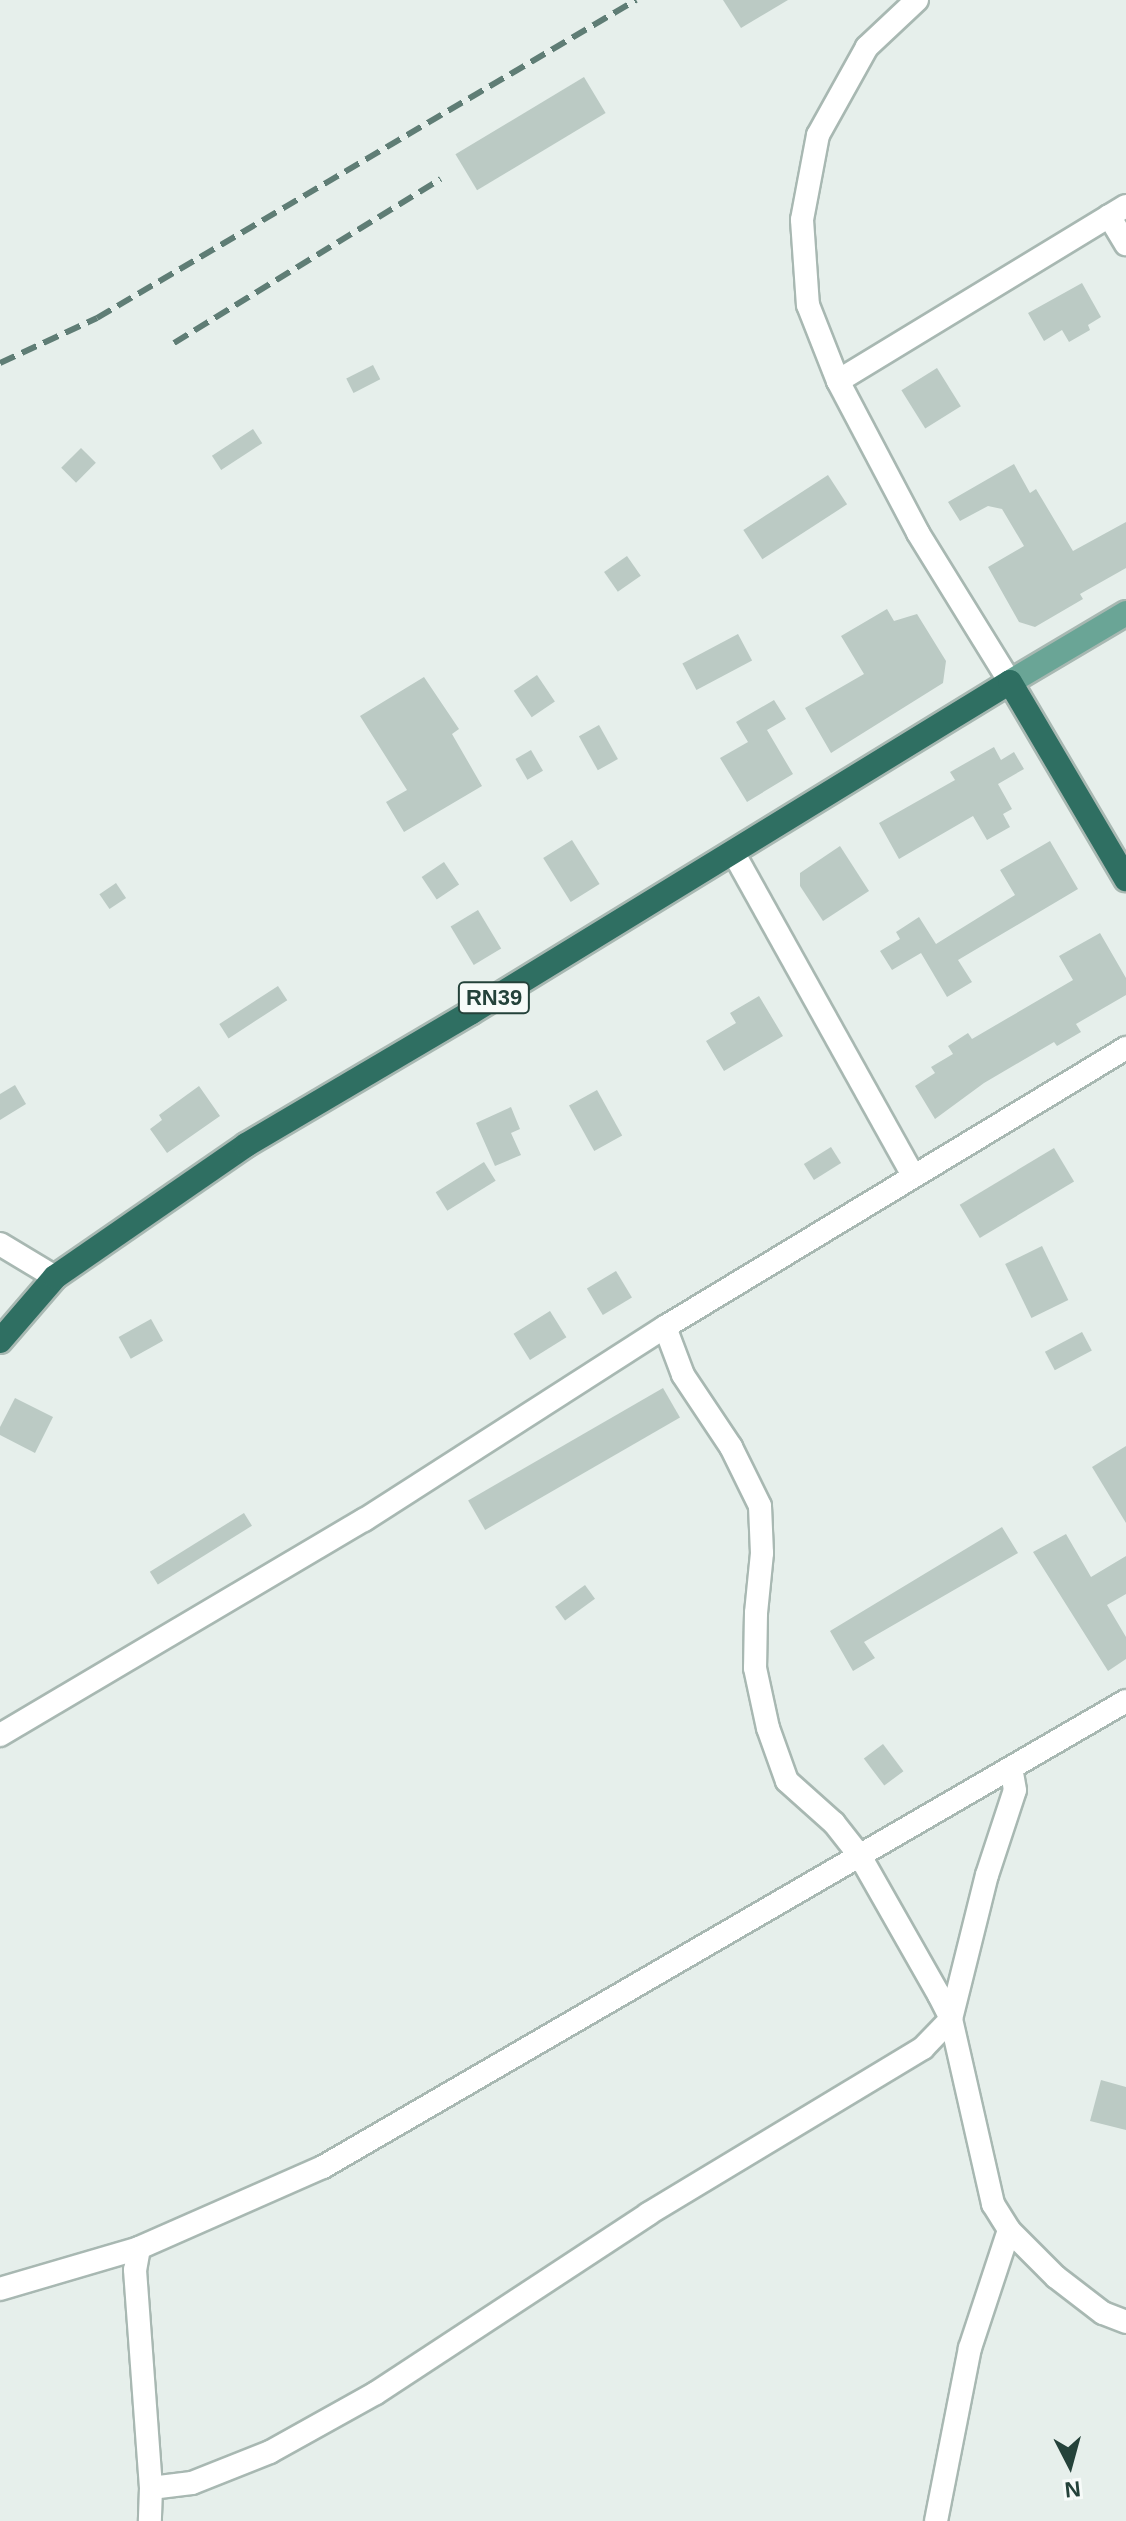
<!DOCTYPE html>
<html>
<head>
<meta charset="utf-8">
<style>
  body { margin:0 }
  #map { position:relative; width:1126px; height:2521px; overflow:hidden; background:#e6efeb; font-family:Arial,sans-serif }
  div>[style] { position:absolute }
  .building>* { inset:0; background:#bbcac4; transform-origin:0 0 }
  .roads { filter:drop-shadow(2px 0 #a8b8b2) drop-shadow(-2px 0 #a8b8b2) drop-shadow(0 2px #a8b8b2) drop-shadow(0 -2px #a8b8b2) }
  .street>* { height:22px; margin:-11px; padding:0 11px; transform-origin:11px; border-radius:11px; background:#fff }
  .primary>* { height:24px; margin:-12px; padding:0 12px; transform-origin:12px; border-radius:12px; background:#6aa596 }
  .highway>* { height:24px; margin:-12px; padding:0 12px; transform-origin:12px; border-radius:12px; background:#2f6f62 }
  .rail>* { height:6px; margin-top:-3px; transform-origin:0; background:repeating-linear-gradient(90deg,#5f7d75 0 16px,transparent 0 24px) }
  span { translate:-50% -50%; white-space:nowrap; text-align:center; line-height:1.15; -webkit-text-stroke:6px #f7fbf9; paint-order:stroke }
  .shield-label span { padding:2px 6px; background:#f7fbf9; border:2px solid; border-radius:6px; -webkit-text-stroke-width:0 }
  .shield-label { font-size:22px; color:#24423a; font-weight:700 }
  .north { position:absolute; left:1030px; top:2425px; width:80px; height:80px; -webkit-text-stroke:6px #f7fbf9; paint-order:stroke; rotate:174deg; font-size:22px; font-weight:700; line-height:32px; text-align:center; color:#24423a }
  .north::after { content:''; display:block; margin:auto; width:28px; height:36px; background:#24423a; clip-path:polygon(50% 0,100% 100%,50% 72%,0 100%) }
</style>
</head>
<body>
<div id="map">
  <div class="building">
    <i style="clip-path:polygon(723px 0,788px 0,741px 28px)"></i>
    <i style="left:584px;top:77px;width:42px;height:150px;rotate:59deg"></i>
    <i style="clip-path:polygon(1082px 283px,1101px 317px,1088px 325px,1090px 330px,1069px 342px,1062px 330px,1044px 341px,1028px 313px)"></i>
    <i style="left:373px;top:365px;width:16px;height:30px;rotate:63deg"></i>
    <i style="left:937px;top:368px;width:45px;height:42px;rotate:58deg"></i>
    <i style="left:253px;top:429px;width:17px;height:49px;rotate:57deg"></i>
    <i style="left:81px;top:448px;width:21px;height:28px;rotate:45deg"></i>
    <i style="clip-path:polygon(1014px 464px,1030px 493px,1036px 489px,1073px 551px,1126px 522px,1126px 568px,1080px 594px,1083px 599px,1035px 627px,1019px 622px,988px 567px,1024px 546px,1002px 509px,988px 506px,960px 521px,948px 502px)"></i>
    <i style="left:828px;top:475px;width:35px;height:101px;rotate:57deg"></i>
    <i style="left:627px;top:556px;width:24px;height:28px;rotate:55deg"></i>
    <i style="clip-path:polygon(887px 609px,894px 621px,917px 614px,946px 661px,943px 683px,831px 753px,805px 708px,864px 674px,841px 636px)"></i>
    <i style="left:738px;top:634px;width:30px;height:63px;rotate:62deg"></i>
    <i style="left:537px;top:675px;width:32px;height:28px;rotate:56deg"></i>
    <i style="clip-path:polygon(424px 677px,459px 729px,452px 734px,482px 786px,404px 832px,386px 802px,407px 790px,360px 716px)"></i>
    <i style="clip-path:polygon(774px 700px,786px 719px,767px 730px,793px 774px,747px 802px,720px 758px,748px 742px,736px 722px)"></i>
    <i style="left:599px;top:725px;width:39px;height:23px;rotate:61deg"></i>
    <i style="clip-path:polygon(994px 747px,1001px 760px,1014px 752px,1024px 769px,998px 784px,1012px 809px,1003px 814px,1010px 827px,987px 840px,973px 816px,899px 859px,879px 823px,955px 780px,950px 772px)"></i>
    <i style="left:531px;top:750px;width:24px;height:18px;rotate:60deg"></i>
    <i style="left:572px;top:840px;width:52px;height:34px;rotate:58deg"></i>
    <i style="clip-path:polygon(1050px 841px,1078px 889px,958px 960px,972px 982px,947px 997px,921px 953px,892px 970px,880px 951px,900px 939px,896px 932px,919px 917px,936px 944px,1015px 895px,1000px 870px)"></i>
    <i style="clip-path:polygon(840px 846px,869px 891px,823px 921px,800px 886px,800px 873px)"></i>
    <i style="left:444px;top:862px;width:27px;height:27px;rotate:56deg"></i>
    <i style="left:116px;top:883px;width:18px;height:20px;rotate:56deg"></i>
    <i style="left:478px;top:910px;width:45px;height:32px;rotate:59deg"></i>
    <i style="clip-path:polygon(1100px 933px,1126px 978px,1126px 995px,1076px 1024px,1081px 1032px,1057px 1046px,1054px 1042px,984px 1083px,935px 1119px,915px 1086px,935px 1073px,931px 1067px,953px 1054px,948px 1046px,968px 1033px,972px 1039px,1073px 980px,1059px 956px)"></i>
    <i style="left:278px;top:986px;width:17px;height:70px;rotate:57deg"></i>
    <i style="clip-path:polygon(759px 996px,783px 1036px,724px 1071px,706px 1041px,736px 1023px,730px 1013px)"></i>
    <i style="clip-path:polygon(15px 1085px,26px 1104px,0 1120px,0 1094px)"></i>
    <i style="clip-path:polygon(199px 1086px,220px 1116px,167px 1153px,150px 1129px,162px 1120px,159px 1115px)"></i>
    <i style="left:597px;top:1090px;width:52px;height:32px;rotate:61deg"></i>
    <i style="clip-path:polygon(511px 1107px,520px 1129px,511px 1133px,521px 1155px,495px 1166px,476px 1123px)"></i>
    <i style="left:831px;top:1147px;width:19px;height:32px;rotate:58deg"></i>
    <i style="left:1054px;top:1148px;width:39px;height:110px;rotate:59deg"></i>
    <i style="left:484px;top:1162px;width:22px;height:57px;rotate:58deg"></i>
    <i style="left:1042px;top:1246px;width:60px;height:41px;rotate:64deg"></i>
    <i style="left:616px;top:1271px;width:31px;height:34px;rotate:59deg"></i>
    <i style="left:550px;top:1311px;width:31px;height:43px;rotate:58deg"></i>
    <i style="left:151px;top:1319px;width:25px;height:37px;rotate:61deg"></i>
    <i style="left:1082px;top:1332px;width:21px;height:42px;rotate:62deg"></i>
    <i style="left:663px;top:1388px;width:34px;height:225px;rotate:60deg"></i>
    <i style="clip-path:polygon(15px 1398px,53px 1417px,35px 1453px,0 1435px,0 1427px)"></i>
    <i style="clip-path:polygon(1126px 1446px,1126px 1523px,1092px 1467px)"></i>
    <i style="left:244px;top:1513px;width:15px;height:111px;rotate:58deg"></i>
    <i style="clip-path:polygon(1002px 1527px,1018px 1553px,864px 1642px,875px 1658px,853px 1671px,830px 1631px)"></i>
    <i style="clip-path:polygon(1066px 1534px,1091px 1577px,1126px 1556px,1126px 1594px,1107px 1605px,1126px 1637px,1126px 1659px,1108px 1671px,1033px 1552px)"></i>
    <i style="left:585px;top:1585px;width:17px;height:37px;rotate:54deg"></i>
    <i style="left:883px;top:1744px;width:34px;height:24px;rotate:53deg"></i>
    <i style="clip-path:polygon(1101px 2080px,1126px 2087px,1126px 2130px,1090px 2121px)"></i>
  </div>
  <div class="roads">
    <div class="street">
      <i style="left:917px;top:0;width:69px;rotate:136.8deg"></i>
      <i style="left:867px;top:47px;width:101px;rotate:119.1deg"></i>
      <i style="left:818px;top:135px;width:86px;rotate:100.7deg"></i>
      <i style="left:802px;top:220px;width:85px;rotate:86deg"></i>
      <i style="left:808px;top:305px;width:82px;rotate:68.5deg"></i>
      <i style="left:838px;top:381px;width:172px;rotate:62.2deg"></i>
      <i style="left:918px;top:533px;width:175px;rotate:58.3deg"></i>
      <i style="left:1109px;top:216px;width:33px;rotate:59deg"></i>
      <i style="left:838px;top:381px;width:337px;rotate:-31.3deg"></i>
      <i style="left:733px;top:852px;width:370px;rotate:60.9deg"></i>
      <i style="left:0;top:1244px;width:64px;rotate:31deg"></i>
      <i style="left:665px;top:1327px;width:51px;rotate:69.4deg"></i>
      <i style="left:683px;top:1375px;width:87px;rotate:56.3deg"></i>
      <i style="left:731px;top:1447px;width:66px;rotate:63.8deg"></i>
      <i style="left:760px;top:1506px;width:47px;rotate:87.6deg"></i>
      <i style="left:762px;top:1553px;width:60px;rotate:95.7deg"></i>
      <i style="left:756px;top:1613px;width:55px;rotate:91deg"></i>
      <i style="left:755px;top:1668px;width:61px;rotate:77.8deg"></i>
      <i style="left:768px;top:1728px;width:56px;rotate:70.3deg"></i>
      <i style="left:787px;top:1781px;width:63px;rotate:41.8deg"></i>
      <i style="left:834px;top:1823px;width:42px;rotate:51.8deg"></i>
      <i style="left:860px;top:1856px;width:160px;rotate:60.4deg"></i>
      <i style="left:939px;top:1995px;width:27px;rotate:63deg"></i>
      <i style="left:951px;top:2019px;width:190px;rotate:77.2deg"></i>
      <i style="left:993px;top:2204px;width:31px;rotate:58deg"></i>
      <i style="left:1009px;top:2230px;width:66px;rotate:45deg"></i>
      <i style="left:1056px;top:2277px;width:59px;rotate:37.5deg"></i>
      <i style="left:1103px;top:2313px;width:25px;rotate:21deg"></i>
      <i style="left:0;top:1735px;width:423px;rotate:-30.6deg"></i>
      <i style="left:364px;top:1520px;width:358px;rotate:-32.7deg"></i>
      <i style="left:665px;top:1327px;width:539px;rotate:-31.18deg"></i>
      <i style="left:139px;top:2248px;width:22px;rotate:100deg"></i>
      <i style="left:135px;top:2270px;width:219px;rotate:85.8deg"></i>
      <i style="left:151px;top:2488px;width:33px;rotate:92deg"></i>
      <i style="left:0;top:2289px;width:145px;rotate:-16.4deg"></i>
      <i style="left:139px;top:2248px;width:201px;rotate:-23.8deg"></i>
      <i style="left:323px;top:2167px;width:928px;rotate:-30.13deg"></i>
      <i style="left:151px;top:2488px;width:41px;rotate:-7deg"></i>
      <i style="left:192px;top:2483px;width:84px;rotate:-21.7deg"></i>
      <i style="left:270px;top:2452px;width:121px;rotate:-29.1deg"></i>
      <i style="left:376px;top:2393px;width:326px;rotate:-33.3deg"></i>
      <i style="left:648px;top:2214px;width:321px;rotate:-31.1deg"></i>
      <i style="left:923px;top:2048px;width:40px;rotate:-46deg"></i>
      <i style="left:951px;top:2019px;width:148px;rotate:-76deg"></i>
      <i style="left:987px;top:1875px;width:89px;rotate:-71.8deg"></i>
      <i style="left:1015px;top:1790px;width:22px;rotate:-100deg"></i>
      <i style="left:936px;top:2521px;width:176px;rotate:-78.9deg"></i>
      <i style="left:970px;top:2348px;width:124px;rotate:-71.7deg"></i>
    </div>
    <div class="primary">
      <i style="left:1010px;top:682px;width:135px;rotate:-30.7deg"></i>
    </div>
    <div class="highway">
      <i style="left:0;top:1341px;width:84px;rotate:-49.3deg"></i>
      <i style="left:55px;top:1277px;width:232px;rotate:-34.6deg"></i>
      <i style="left:246px;top:1145px;width:260px;rotate:-30.5deg"></i>
      <i style="left:470px;top:1013px;width:633px;rotate:-31.51deg"></i>
      <i style="left:1010px;top:682px;width:229px;rotate:59.5deg"></i>
    </div>
  </div>
  <div class="rail">
    <i style="left:174px;top:343px;width:313px;rotate:-31.6deg"></i>
    <i style="left:0;top:363px;width:107px;rotate:-24.9deg"></i>
    <i style="left:97px;top:318px;width:626px;rotate:-30.54deg"></i>
  </div>
  <div class="shield-label">
    <span style="left:494px;top:998px">RN39</span>
  </div>
  <div class="north">N</div>
</div>
</body>
</html>
